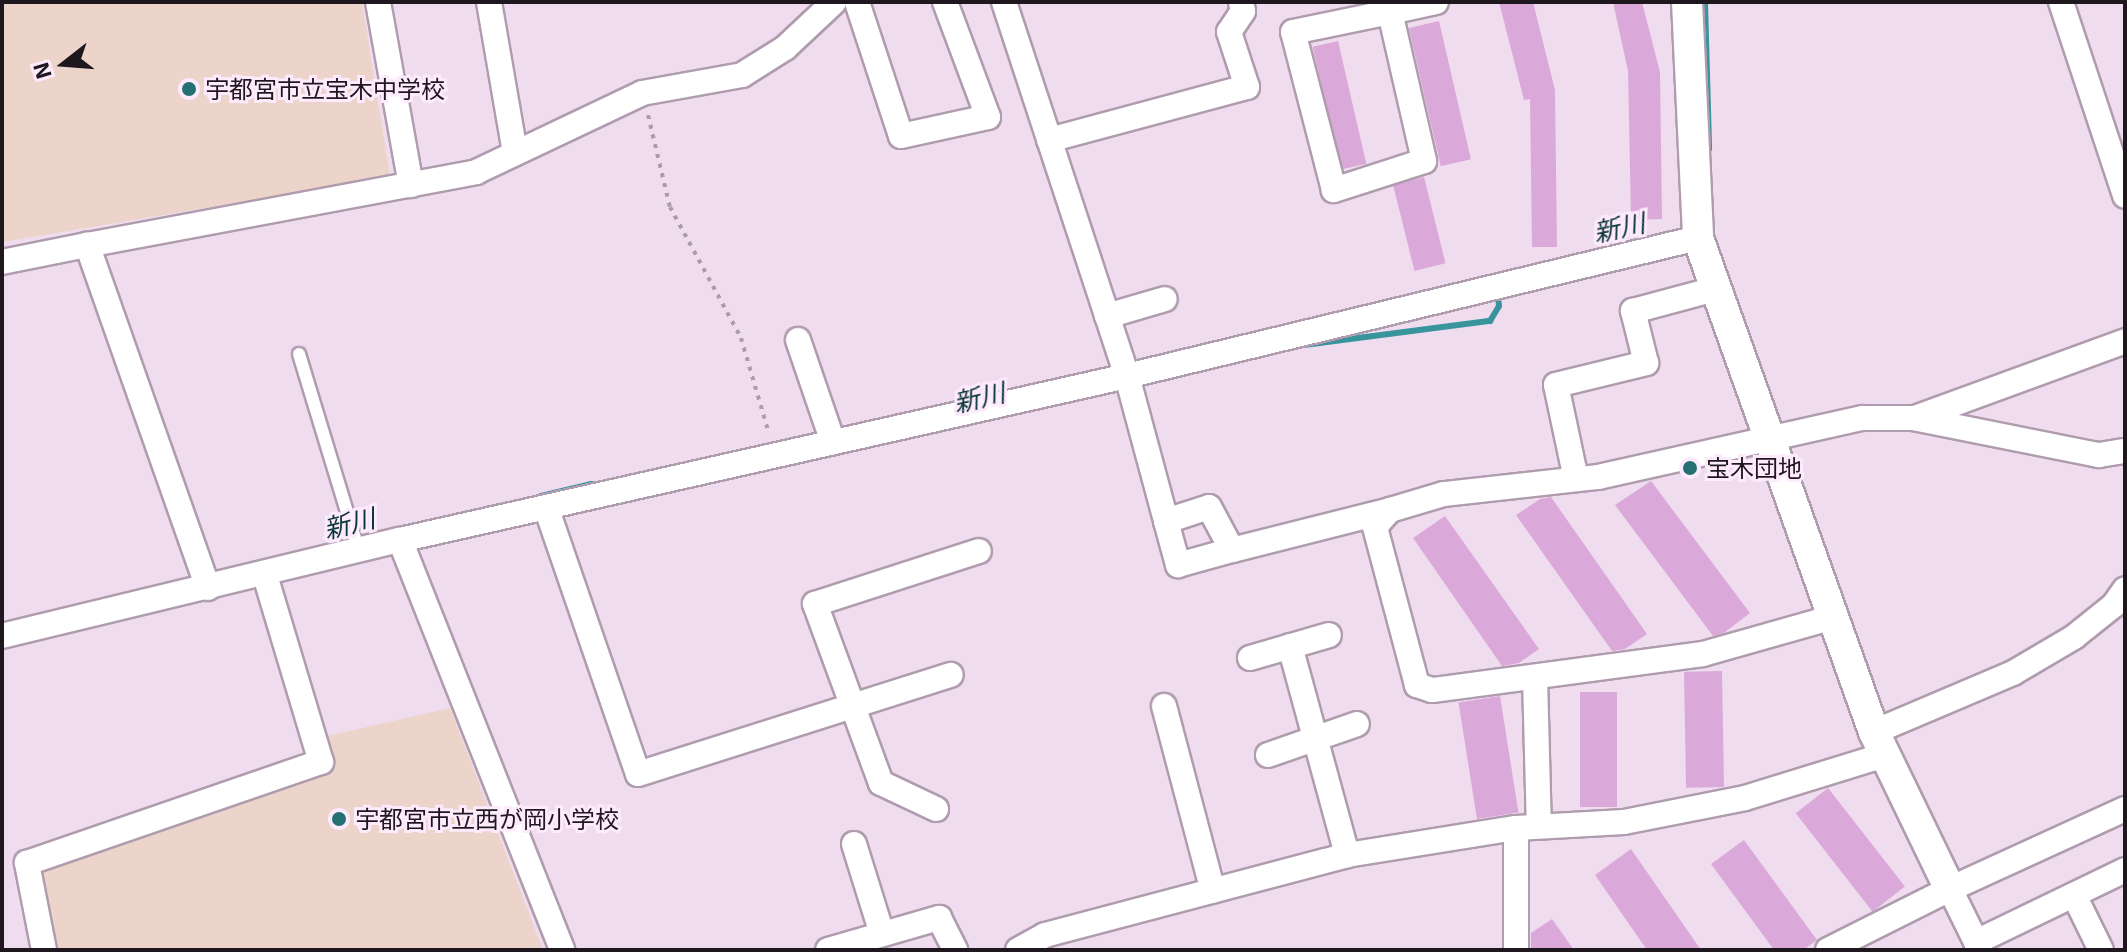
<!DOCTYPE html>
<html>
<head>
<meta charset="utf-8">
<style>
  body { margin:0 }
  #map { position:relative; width:2127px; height:952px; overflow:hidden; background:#f0dcef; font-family:"Exo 2","Noto Sans JP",sans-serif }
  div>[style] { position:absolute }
  .education>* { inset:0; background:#ecd4ca }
  .stream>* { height:6px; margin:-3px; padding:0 3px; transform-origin:3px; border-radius:3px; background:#39959c }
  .building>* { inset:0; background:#dba9d9; transform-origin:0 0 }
  .path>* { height:4px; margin-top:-2px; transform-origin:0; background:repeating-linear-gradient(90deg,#ac9cab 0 4px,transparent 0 10px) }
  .roads { filter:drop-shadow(2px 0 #af9cae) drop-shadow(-2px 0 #af9cae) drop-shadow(0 2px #af9cae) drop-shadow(0 -2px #af9cae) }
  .service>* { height:12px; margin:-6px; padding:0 6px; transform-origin:6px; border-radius:6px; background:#fff }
  .minor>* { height:24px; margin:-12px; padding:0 12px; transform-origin:12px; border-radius:12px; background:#fff }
  .tertiary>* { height:30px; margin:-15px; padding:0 15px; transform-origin:15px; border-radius:15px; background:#fff }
  .dots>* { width:22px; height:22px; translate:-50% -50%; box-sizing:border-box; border:4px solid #feeafd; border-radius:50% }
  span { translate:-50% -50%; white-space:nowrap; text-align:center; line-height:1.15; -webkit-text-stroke:6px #feeafd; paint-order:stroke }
  .poi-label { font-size:24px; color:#1e171e }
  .left { translate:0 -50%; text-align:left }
  .water-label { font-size:26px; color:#093539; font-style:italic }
  .frame { position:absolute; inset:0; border:4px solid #1e171e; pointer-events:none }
  .north { position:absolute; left:24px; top:24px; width:80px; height:80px; -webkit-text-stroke:6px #feeafd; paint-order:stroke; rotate:253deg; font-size:22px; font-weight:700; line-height:32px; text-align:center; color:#1e171e }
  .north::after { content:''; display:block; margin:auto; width:28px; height:36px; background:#1e171e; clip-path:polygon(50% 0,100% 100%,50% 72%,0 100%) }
</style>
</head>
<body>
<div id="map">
  <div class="education">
    <i style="clip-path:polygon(2px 2px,362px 2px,390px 177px,2px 242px)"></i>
    <i style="clip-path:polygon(450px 708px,543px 950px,57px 950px,39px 868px,332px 770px,323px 737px)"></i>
  </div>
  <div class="stream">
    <i style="left:1705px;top:2px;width:147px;rotate:88.4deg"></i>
    <i style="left:1304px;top:345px;width:188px;rotate:-7.4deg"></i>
    <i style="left:1490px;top:321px;width:17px;rotate:-59deg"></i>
    <i style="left:1499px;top:306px;width:12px;rotate:-95deg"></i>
    <i style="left:541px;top:496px;width:51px;rotate:-13.5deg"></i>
    <i style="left:591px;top:484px;width:9px;rotate:13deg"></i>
  </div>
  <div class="building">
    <i style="clip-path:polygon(1499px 2px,1533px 2px,1555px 90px,1557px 247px,1532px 247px,1530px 99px,1524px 100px)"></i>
    <i style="clip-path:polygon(1613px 2px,1642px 2px,1660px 72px,1662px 219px,1631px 220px,1628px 71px)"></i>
    <i style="left:1439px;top:21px;width:142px;height:31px;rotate:77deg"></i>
    <i style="left:1338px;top:41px;width:126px;height:26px;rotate:77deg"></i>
    <i style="left:1424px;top:177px;width:89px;height:32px;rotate:76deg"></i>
    <i style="clip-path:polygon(1651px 481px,1750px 613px,1724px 633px,1713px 636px,1615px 505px)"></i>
    <i style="clip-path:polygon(1551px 497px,1647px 634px,1625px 649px,1612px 651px,1516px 515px,1540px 499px)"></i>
    <i style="clip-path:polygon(1445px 516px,1539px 649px,1519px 663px,1502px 666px,1413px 538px)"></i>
    <i style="left:1722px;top:671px;width:116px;height:38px;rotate:89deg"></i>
    <i style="left:1580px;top:692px;width:37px;height:115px"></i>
    <i style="left:1500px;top:696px;width:118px;height:42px;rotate:81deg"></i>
    <i style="left:1828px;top:788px;width:125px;height:41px;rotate:52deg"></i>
    <i style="clip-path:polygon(1744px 840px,1817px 940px,1803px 950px,1774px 950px,1711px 864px)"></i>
    <i style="clip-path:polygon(1631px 849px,1701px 950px,1647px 950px,1595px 875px)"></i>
    <i style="clip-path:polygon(1552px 919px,1574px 950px,1531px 950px,1531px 933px)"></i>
  </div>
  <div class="path">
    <i style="left:648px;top:115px;width:95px;rotate:76.6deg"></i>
    <i style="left:670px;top:207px;width:149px;rotate:61.5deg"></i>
    <i style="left:741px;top:338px;width:100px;rotate:73.7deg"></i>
  </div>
  <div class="roads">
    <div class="service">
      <i style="left:299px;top:354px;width:206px;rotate:73.1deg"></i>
    </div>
    <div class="minor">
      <i style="left:378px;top:2px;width:186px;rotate:79.8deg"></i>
      <i style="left:489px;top:2px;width:153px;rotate:80.2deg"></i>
      <i style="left:857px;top:2px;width:141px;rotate:71.8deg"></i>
      <i style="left:901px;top:136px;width:89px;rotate:-12.3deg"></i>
      <i style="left:988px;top:117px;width:123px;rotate:-110.5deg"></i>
      <i style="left:1004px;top:2px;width:394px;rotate:71.8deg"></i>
      <i style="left:1127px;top:376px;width:150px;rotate:74.9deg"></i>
      <i style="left:1166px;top:521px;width:45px;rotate:-18deg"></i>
      <i style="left:1209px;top:507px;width:49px;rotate:61.9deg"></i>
      <i style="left:1232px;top:550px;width:163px;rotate:-14.2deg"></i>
      <i style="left:1390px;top:2px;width:10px;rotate:90deg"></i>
      <i style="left:1390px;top:12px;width:153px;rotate:77.1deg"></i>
      <i style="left:1424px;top:161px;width:95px;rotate:162.1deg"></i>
      <i style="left:1334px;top:190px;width:163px;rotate:-104.5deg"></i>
      <i style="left:1293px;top:32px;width:99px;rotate:-11.7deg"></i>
      <i style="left:1390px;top:12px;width:47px;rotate:-12.3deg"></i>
      <i style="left:2061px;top:2px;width:204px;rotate:71.7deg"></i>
      <i style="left:1049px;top:140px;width:205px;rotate:-15deg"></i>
      <i style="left:1247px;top:87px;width:58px;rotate:-108.1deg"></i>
      <i style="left:1229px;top:32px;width:25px;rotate:-56deg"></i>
      <i style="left:1243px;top:11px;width:9px;rotate:-103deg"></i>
      <i style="left:2px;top:262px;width:87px;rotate:-11.3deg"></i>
      <i style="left:1107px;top:316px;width:60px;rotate:-16.3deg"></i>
      <i style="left:798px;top:340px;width:108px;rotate:71.1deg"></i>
      <i style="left:1915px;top:418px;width:224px;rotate:-20.1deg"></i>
      <i style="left:1576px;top:479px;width:96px;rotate:-102deg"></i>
      <i style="left:1556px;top:385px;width:93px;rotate:-13.7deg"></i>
      <i style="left:1646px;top:363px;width:54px;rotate:-104deg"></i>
      <i style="left:1633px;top:311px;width:85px;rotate:-15deg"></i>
      <i style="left:546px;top:507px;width:282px;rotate:71deg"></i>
      <i style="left:638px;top:774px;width:328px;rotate:-17.6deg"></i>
      <i style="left:1166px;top:521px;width:46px;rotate:74.7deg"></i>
      <i style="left:1178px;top:565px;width:56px;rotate:-15.5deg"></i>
      <i style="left:400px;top:540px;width:441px;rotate:68.4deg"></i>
      <i style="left:208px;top:588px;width:364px;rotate:-109.4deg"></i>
      <i style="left:87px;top:245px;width:396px;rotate:-10.6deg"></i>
      <i style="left:476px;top:172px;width:184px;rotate:-25.4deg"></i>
      <i style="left:642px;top:93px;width:102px;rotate:-10.2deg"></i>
      <i style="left:742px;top:75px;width:51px;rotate:-32.1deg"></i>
      <i style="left:785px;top:48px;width:67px;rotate:-43.2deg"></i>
      <i style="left:1830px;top:618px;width:132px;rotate:164.2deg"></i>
      <i style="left:1703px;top:654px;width:273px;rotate:172.4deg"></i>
      <i style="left:1432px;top:690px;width:16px;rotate:-162deg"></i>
      <i style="left:1417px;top:685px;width:163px;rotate:-104.9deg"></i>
      <i style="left:1375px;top:527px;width:23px;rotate:-49deg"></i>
      <i style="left:1390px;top:510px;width:56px;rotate:-16.5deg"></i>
      <i style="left:1444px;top:494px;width:155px;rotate:-6.3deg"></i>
      <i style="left:1598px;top:477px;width:271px;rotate:-12.6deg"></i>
      <i style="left:1863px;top:418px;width:50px"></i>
      <i style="left:1913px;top:418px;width:190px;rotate:11.3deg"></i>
      <i style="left:2099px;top:455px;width:26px;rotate:-9deg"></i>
      <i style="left:2px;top:636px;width:409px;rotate:-13.6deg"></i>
      <i style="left:400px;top:540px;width:745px;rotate:-12.71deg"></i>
      <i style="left:1127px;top:376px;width:587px;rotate:-13.59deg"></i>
      <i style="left:1290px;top:646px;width:217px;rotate:74.7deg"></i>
      <i style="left:1250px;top:658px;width:82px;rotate:-16.2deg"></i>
      <i style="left:1535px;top:678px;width:148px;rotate:88.5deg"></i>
      <i style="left:1164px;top:706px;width:191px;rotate:75.2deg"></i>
      <i style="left:1874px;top:732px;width:151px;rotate:-23deg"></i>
      <i style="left:2013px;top:673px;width:71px;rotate:-30.5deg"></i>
      <i style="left:2074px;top:637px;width:51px;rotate:-38.7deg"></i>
      <i style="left:2114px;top:605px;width:19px;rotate:-55deg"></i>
      <i style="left:1268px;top:755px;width:94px;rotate:-19.2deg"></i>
      <i style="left:936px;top:809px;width:61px;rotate:-154.7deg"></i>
      <i style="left:881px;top:783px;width:191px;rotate:-110.2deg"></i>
      <i style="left:815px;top:604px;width:172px;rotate:-17.9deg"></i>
      <i style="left:854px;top:844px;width:94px;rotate:72.7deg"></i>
      <i style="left:1950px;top:889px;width:68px;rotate:63.8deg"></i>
      <i style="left:2074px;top:895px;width:61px;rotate:63.9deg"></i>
      <i style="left:1976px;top:942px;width:165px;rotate:-25.8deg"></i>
      <i style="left:44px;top:950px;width:89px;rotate:-101.1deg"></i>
      <i style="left:27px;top:863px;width:311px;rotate:-19deg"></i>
      <i style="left:321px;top:762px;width:195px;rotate:-106.7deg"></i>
      <i style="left:828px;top:950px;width:116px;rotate:-16.1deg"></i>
      <i style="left:939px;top:918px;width:36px;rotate:63deg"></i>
      <i style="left:1018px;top:950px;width:31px;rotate:-29deg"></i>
      <i style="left:1045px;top:935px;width:312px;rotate:-14.8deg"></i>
      <i style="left:1347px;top:855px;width:171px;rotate:-9.1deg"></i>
      <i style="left:1516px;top:828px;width:108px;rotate:-3.2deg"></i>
      <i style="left:1624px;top:822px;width:123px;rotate:-11.2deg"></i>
      <i style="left:1745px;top:798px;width:146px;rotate:-17.1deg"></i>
      <i style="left:1516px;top:950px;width:122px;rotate:-90deg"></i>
      <i style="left:1828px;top:950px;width:136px;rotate:-26.6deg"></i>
      <i style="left:1950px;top:889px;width:192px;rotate:-24.6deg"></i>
    </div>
    <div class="tertiary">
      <i style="left:1687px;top:2px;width:236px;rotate:87.3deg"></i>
      <i style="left:1698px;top:238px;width:524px;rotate:70.39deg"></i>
      <i style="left:1874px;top:732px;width:174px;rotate:64.2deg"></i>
    </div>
  </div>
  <div class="dots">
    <i style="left:189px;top:89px;background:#257072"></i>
    <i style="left:1690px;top:468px;background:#257072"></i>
    <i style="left:339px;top:819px;background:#257072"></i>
  </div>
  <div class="poi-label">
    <span class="left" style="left:205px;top:89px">宇都宮市立宝木中学校</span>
    <span class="left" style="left:1706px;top:468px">宝木団地</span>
    <span class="left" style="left:355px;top:819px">宇都宮市立西が岡小学校</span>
  </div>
  <div class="water-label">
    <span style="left:1619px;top:227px;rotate:-12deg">新川</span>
    <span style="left:979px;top:397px;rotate:-13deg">新川</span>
    <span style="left:349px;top:523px;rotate:-14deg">新川</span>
  </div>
  <div class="frame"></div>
  <div class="north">N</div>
</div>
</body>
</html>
